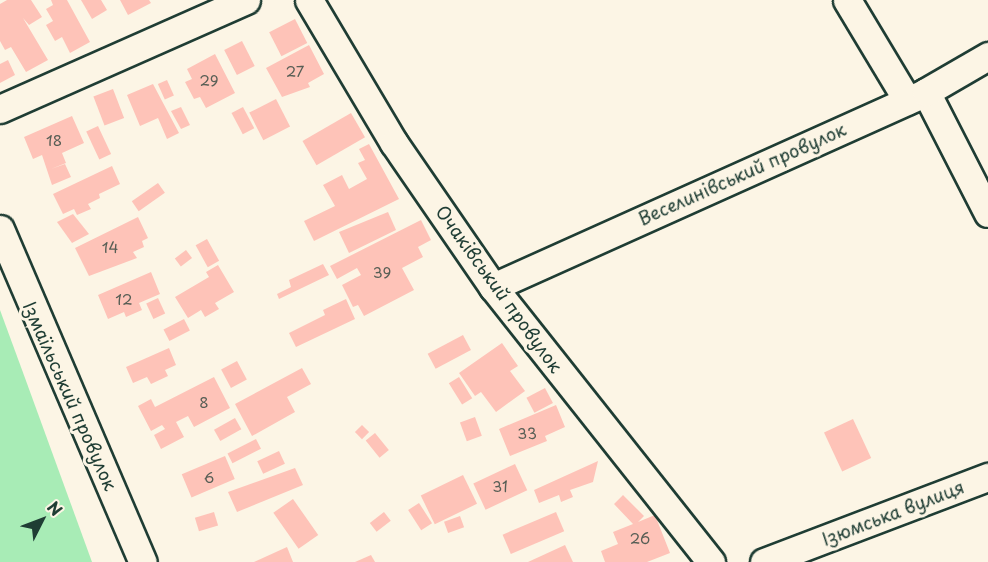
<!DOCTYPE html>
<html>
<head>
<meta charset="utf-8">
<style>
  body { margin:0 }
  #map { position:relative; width:988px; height:562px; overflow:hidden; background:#fcf5e5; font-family:"Playpen Sans",sans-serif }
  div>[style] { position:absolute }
  .green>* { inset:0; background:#a8ecb6 }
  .building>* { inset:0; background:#fec3b8; transform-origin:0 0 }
  .roads { filter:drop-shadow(2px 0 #1f3d34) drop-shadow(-2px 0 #1f3d34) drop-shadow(0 2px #1f3d34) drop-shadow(0 -2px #1f3d34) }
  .street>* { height:27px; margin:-13.5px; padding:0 13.5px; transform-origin:13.5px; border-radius:13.5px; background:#fcf5e5 }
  span { translate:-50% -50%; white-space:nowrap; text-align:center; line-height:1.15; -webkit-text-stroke:6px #fcf5e5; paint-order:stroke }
  .number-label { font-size:15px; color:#575e55 }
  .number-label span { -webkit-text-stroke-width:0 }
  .street-label { font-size:18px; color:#1f3d34 }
  .north { position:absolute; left:12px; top:490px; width:60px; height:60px; -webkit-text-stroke:4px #fcf5e5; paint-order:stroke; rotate:48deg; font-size:16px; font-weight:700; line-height:24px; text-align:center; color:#1f3d34 }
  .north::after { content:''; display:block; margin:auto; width:21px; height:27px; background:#1f3d34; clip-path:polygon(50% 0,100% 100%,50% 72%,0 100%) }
</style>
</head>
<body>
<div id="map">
  <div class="green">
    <i style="clip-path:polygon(0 310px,25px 378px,92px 562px,0 562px)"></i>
  </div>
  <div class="building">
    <i style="clip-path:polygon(7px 0,31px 0,42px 17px,29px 25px,23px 18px,48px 60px,26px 72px,11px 47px,5px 50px,0 41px,0 4px)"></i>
    <i style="clip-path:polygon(51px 0,67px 0,90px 42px,70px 53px,62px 37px,55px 41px,46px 25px,53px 21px,46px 9px,53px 5px)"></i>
    <i style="clip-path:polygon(81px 0,101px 0,107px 10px,92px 19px)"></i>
    <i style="clip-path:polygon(120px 0,149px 0,151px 3px,128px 15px)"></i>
    <i style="left:295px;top:19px;width:27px;height:29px;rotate:63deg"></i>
    <i style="left:242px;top:41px;width:28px;height:20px;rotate:63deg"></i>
    <i style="clip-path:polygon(309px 45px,324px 74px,308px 83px,310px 87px,282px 97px,266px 68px)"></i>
    <i style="clip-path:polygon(215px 54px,235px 93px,206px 108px,200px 97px,194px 99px,185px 82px,192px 79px,187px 69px)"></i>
    <i style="clip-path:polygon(8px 60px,15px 75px,0 83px,0 64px)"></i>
    <i style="left:167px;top:80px;width:17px;height:10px;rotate:66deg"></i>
    <i style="clip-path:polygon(153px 84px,179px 133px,167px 139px,158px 118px,140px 126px,127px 95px)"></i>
    <i style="left:113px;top:89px;width:31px;height:21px;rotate:69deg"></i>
    <i style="left:276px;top:99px;width:31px;height:30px;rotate:63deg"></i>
    <i style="clip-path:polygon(181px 107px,190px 125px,181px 129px,171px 111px)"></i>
    <i style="left:243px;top:107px;width:24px;height:13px;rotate:62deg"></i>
    <i style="left:351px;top:113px;width:28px;height:56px;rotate:60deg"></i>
    <i style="clip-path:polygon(72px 116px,84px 143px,62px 153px,66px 163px,51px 169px,65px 164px,71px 177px,52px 185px,42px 155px,33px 159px,24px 137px)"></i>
    <i style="left:98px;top:126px;width:31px;height:13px;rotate:65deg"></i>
    <i style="clip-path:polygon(369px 144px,399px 199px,314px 241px,304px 221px,335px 206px,323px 185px,342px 175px,349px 189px,367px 179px,358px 163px,365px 160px,359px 149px)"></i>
    <i style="clip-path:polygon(112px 166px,120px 184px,99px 194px,100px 198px,88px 204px,91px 209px,77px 215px,74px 209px,63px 214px,53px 194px)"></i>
    <i style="left:158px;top:183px;width:12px;height:32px;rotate:55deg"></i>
    <i style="clip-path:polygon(388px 212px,396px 230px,349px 253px,339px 232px)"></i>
    <i style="clip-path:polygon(73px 214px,89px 234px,72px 243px,57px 222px)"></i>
    <i style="clip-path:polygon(138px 217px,148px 238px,142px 241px,144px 247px,133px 252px,137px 258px,89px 276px,75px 248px)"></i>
    <i style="clip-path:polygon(421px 220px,431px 240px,418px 247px,423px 257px,402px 268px,414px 290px,364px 316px,358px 305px,353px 307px,342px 285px,361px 275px,357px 268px,337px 279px,330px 266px)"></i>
    <i style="left:207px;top:239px;width:25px;height:13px;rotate:61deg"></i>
    <i style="left:186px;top:250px;width:10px;height:14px;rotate:53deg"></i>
    <i style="clip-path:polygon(323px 264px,329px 275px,279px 299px,277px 294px,291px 287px,289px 280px)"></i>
    <i style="clip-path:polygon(218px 265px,234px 292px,215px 303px,219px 309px,205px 317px,201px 310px,188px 318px,175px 297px,209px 277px,206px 272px)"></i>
    <i style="clip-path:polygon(151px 272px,160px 294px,139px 303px,142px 310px,126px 317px,124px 312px,108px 319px,98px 295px)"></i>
    <i style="left:158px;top:298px;width:17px;height:13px;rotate:65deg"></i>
    <i style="clip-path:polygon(346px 299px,355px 319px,296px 347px,289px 333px,325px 315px,323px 310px)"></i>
    <i style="left:184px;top:319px;width:13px;height:23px;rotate:63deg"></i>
    <i style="left:463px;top:335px;width:17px;height:40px;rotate:62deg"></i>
    <i style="clip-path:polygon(502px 343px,518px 366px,510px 371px,525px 391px,496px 412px,481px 392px,475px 396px,459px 373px)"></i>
    <i style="clip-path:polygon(169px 348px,176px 365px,165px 370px,168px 376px,151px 384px,147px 377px,133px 383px,126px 367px)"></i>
    <i style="left:237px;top:361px;width:21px;height:18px;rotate:62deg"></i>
    <i style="clip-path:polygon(302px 368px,311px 384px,287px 397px,295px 412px,252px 436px,235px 404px)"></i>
    <i style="clip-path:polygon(214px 377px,230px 408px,194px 427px,188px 416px,176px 422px,184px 437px,161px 449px,154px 435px,165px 429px,162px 425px,151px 431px,138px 406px,151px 399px,155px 407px)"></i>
    <i style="left:459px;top:377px;width:25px;height:12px;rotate:58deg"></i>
    <i style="left:545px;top:388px;width:17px;height:21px;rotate:62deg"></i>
    <i style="clip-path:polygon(556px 405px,565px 427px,545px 436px,547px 441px,510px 456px,499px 429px)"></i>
    <i style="left:475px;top:417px;width:20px;height:16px;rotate:70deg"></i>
    <i style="left:235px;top:418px;width:13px;height:24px;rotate:61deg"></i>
    <i style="left:853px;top:419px;width:43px;height:32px;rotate:65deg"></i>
    <i style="left:362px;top:425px;width:10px;height:10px;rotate:45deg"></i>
    <i style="left:375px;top:433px;width:22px;height:12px;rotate:51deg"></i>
    <i style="left:256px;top:439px;width:11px;height:32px;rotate:63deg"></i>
    <i style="left:279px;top:451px;width:14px;height:24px;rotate:65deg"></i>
    <i style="left:225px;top:456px;width:25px;height:47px;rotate:67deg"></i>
    <i style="clip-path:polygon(598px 461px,593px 482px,570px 490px,573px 497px,561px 502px,559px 495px,539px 503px,534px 490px)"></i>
    <i style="left:515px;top:464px;width:29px;height:46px;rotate:65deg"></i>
    <i style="clip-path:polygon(295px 468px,303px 485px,237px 512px,228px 492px)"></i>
    <i style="left:463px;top:475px;width:32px;height:47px;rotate:64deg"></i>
    <i style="clip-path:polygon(623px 495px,644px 516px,638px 522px,655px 515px,670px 553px,647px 562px,605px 562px,601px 551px,618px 544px,613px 532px,633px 524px,614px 504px)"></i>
    <i style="left:293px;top:499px;width:44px;height:24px;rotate:55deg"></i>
    <i style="left:419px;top:503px;width:24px;height:13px;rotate:57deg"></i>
    <i style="left:214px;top:512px;width:14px;height:20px;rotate:73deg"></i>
    <i style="left:384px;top:512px;width:11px;height:18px;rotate:52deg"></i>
    <i style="left:556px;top:512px;width:21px;height:58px;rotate:67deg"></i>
    <i style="left:460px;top:516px;width:12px;height:17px;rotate:70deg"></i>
    <i style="clip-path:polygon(565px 545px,573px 562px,528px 562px)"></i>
    <i style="clip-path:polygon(287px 547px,293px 562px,254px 562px)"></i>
    <i style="clip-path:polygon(371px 555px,375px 562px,355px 562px)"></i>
  </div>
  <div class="roads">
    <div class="street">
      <i style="left:309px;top:0;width:166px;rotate:59.3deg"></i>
      <i style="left:394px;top:143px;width:175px;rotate:55.5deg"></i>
      <i style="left:493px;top:287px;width:351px;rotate:51.6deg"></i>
      <i style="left:847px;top:0;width:117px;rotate:59deg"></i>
      <i style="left:926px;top:92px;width:136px;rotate:62.9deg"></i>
      <i style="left:0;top:109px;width:269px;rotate:-23.9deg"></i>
      <i style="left:0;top:229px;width:362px;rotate:66.8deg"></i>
      <i style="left:493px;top:287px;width:475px;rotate:-24.2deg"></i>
      <i style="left:926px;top:92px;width:72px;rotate:-30.1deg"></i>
      <i style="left:764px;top:562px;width:240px;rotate:-20.8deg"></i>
    </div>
  </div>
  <div class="number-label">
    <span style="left:295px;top:71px">27</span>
    <span style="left:209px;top:80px">29</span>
    <span style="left:54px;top:140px">18</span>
    <span style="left:110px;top:247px">14</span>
    <span style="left:382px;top:272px">39</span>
    <span style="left:124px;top:299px">12</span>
    <span style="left:204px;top:402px">8</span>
    <span style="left:527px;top:433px">33</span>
    <span style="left:209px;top:477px">6</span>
    <span style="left:500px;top:486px">31</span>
    <span style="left:640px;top:538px">26</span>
  </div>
  <div class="street-label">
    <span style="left:742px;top:174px;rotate:-24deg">Веселинівський провулок</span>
    <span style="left:499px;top:289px;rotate:54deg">Очаківський провулок</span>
    <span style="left:70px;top:396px;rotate:66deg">Ізмаїльський провулок</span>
    <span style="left:893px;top:513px;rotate:-21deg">Ізюмська вулиця</span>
  </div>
  <div class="north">N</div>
</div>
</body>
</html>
